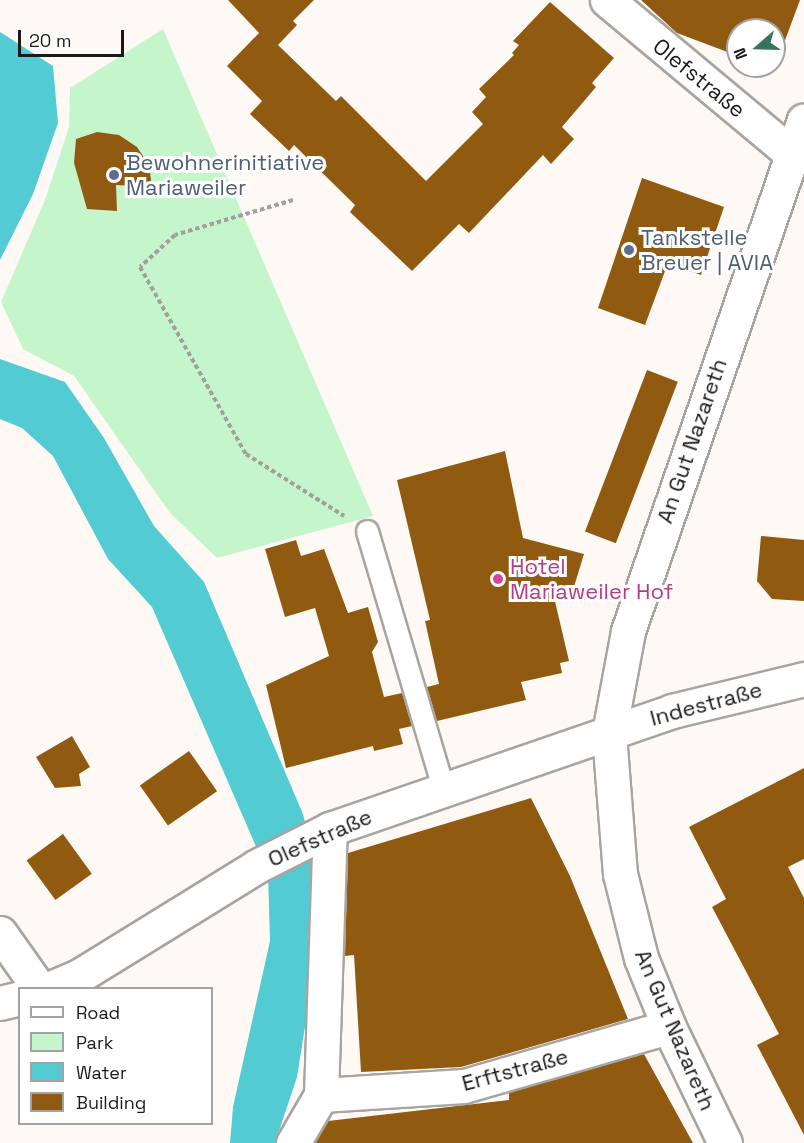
<!DOCTYPE html>
<html>
<head>
<meta charset="utf-8">
<style>
  body { margin:0 }
  #map { position:relative; width:804px; height:1143px; overflow:hidden; background:#fef9f5; font-family:"Space Grotesk",sans-serif }
  div>[style] { position:absolute }
  .green>* { inset:0; background:#c5f6cb }
  .water>* { inset:0; background:#52cbd3 }
  .building>* { inset:0; background:#905b10; transform-origin:0 0 }
  .path>* { height:4px; margin-top:-2px; transform-origin:0; background:repeating-linear-gradient(90deg,#a29f9c 0 4.5px,transparent 0 7.5px) }
  .roads { filter:drop-shadow(2px 0 #a8a4a0) drop-shadow(-2px 0 #a8a4a0) drop-shadow(0 2px #a8a4a0) drop-shadow(0 -2px #a8a4a0) }
  .service>* { height:21px; margin:-10.5px; padding:0 10.5px; transform-origin:10.5px; border-radius:10.5px; background:#fff }
  .minor>* { height:33px; margin:-16.5px; padding:0 16.5px; transform-origin:16.5px; border-radius:16.5px; background:#fff }
  .secondary>* { height:33px; margin:-16.5px; padding:0 16.5px; transform-origin:16.5px; border-radius:16.5px; background:#fff }
  .dots>* { width:16px; height:16px; translate:-50% -50%; box-sizing:border-box; border:3px solid #fff; border-radius:50% }
  span { translate:-50% -50%; white-space:nowrap; text-align:center; line-height:1.15; -webkit-text-stroke:6px #fff; paint-order:stroke }
  .street-label { font-size:22px; color:#1c1a19 }
  .service-label { font-size:22px; color:#4e5e75 }
  .left { translate:0 -50%; text-align:left }
  .hotel-label { font-size:22px; color:#b23c85 }
  .legend { position:absolute; left:18px; top:987px; width:195px; height:138px; box-sizing:border-box; background:#fff; border:2px solid #a4a3a3; margin:0; padding:8px 10px; list-style:none; font-size:18px; color:#1c1a19 }
  .legend li { display:flex; align-items:center; gap:12px; height:30px }
  .legend b { width:30px; border:2px solid #a4a3a3 }
  .north { position:absolute; left:726px; top:18px; width:60px; height:60px; box-sizing:border-box; background:#fff; border:2px solid #a4a3a3; border-radius:50%; rotate:250deg; font-size:16px; font-weight:700; line-height:24px; text-align:center; color:#1c1a19 }
  .north::after { content:''; display:block; margin:auto; width:21px; height:27px; background:#36745f; clip-path:polygon(50% 0,100% 100%,50% 72%,0 100%) }
  .scale { position:absolute; left:18px; top:30px; width:106px; height:27px; box-sizing:border-box; border:3px solid #1c1a19; border-top:0; padding-left:8px; font-size:18px; line-height:21px; white-space:nowrap; color:#1c1a19; -webkit-text-stroke:4px #fff; paint-order:stroke }
</style>
</head>
<body>
<div id="map">
  <div class="green">
    <i style="clip-path:polygon(163px 29px,373px 516px,217px 558px,170px 513px,74px 376px,23px 349px,1px 302px,45px 200px,69px 127px,70px 88px)"></i>
  </div>
  <div class="water">
    <i style="clip-path:polygon(0 32px,53px 66px,58px 123px,33px 194px,0 260px)"></i>
    <i style="clip-path:polygon(0 359px,65px 382px,104px 438px,154px 526px,204px 582px,303px 814px,325px 901px,297px 1077px,275px 1143px,230px 1143px,233px 1107px,270px 941px,268px 874px,152px 607px,108px 559px,53px 456px,22px 428px,0 419px)"></i>
  </div>
  <div class="building">
    <i style="clip-path:polygon(228px 0,314px 0,293px 21px,297px 25px,278px 45px,336px 101px,341px 96px,426px 181px,483px 124px,472px 112px,486px 97px,479px 89px,514px 55px,512px 53px,519px 45px,513px 41px,550px 2px,614px 58px,592px 83px,596px 87px,562px 127px,574px 139px,551px 164px,543px 155px,469px 233px,459px 224px,412px 271px,350px 212px,355px 205px,294px 145px,289px 151px,250px 114px,262px 101px,227px 66px,259px 33px)"></i>
    <i style="clip-path:polygon(641px 0,800px 0,774px 70px,764px 66px,774px 66px,774px 30px,738px 30px,738px 56px,677px 33px)"></i>
    <i style="clip-path:polygon(97px 132px,119px 135px,137px 147px,149px 165px,152px 187px,116px 185px,117px 211px,87px 209px,74px 163px,76px 139px)"></i>
    <i style="clip-path:polygon(642px 178px,724px 207px,701px 275px,668px 263px,645px 325px,598px 308px)"></i>
    <i style="left:647px;top:370px;width:33px;height:173px;rotate:21deg"></i>
    <i style="clip-path:polygon(505px 451px,523px 538px,584px 554px,573px 590px,554px 597px,569px 661px,560px 663px,562px 673px,521px 682px,526px 700px,437px 721px,427px 687px,439px 684px,425px 621px,430px 620px,397px 480px)"></i>
    <i style="clip-path:polygon(761px 536px,804px 540px,804px 601px,772px 599px,757px 581px)"></i>
    <i style="clip-path:polygon(296px 540px,301px 556px,324px 549px,348px 613px,368px 607px,378px 642px,372px 652px,384px 697px,402px 693px,412px 726px,399px 729px,403px 744px,374px 751px,373px 746px,286px 768px,266px 685px,329px 656px,315px 608px,285px 617px,265px 549px)"></i>
    <i style="clip-path:polygon(72px 736px,90px 767px,79px 774px,81px 786px,55px 788px,36px 757px)"></i>
    <i style="left:189px;top:751px;width:49px;height:60px;rotate:55deg"></i>
    <i style="clip-path:polygon(804px 768px,804px 859px,788px 867px,804px 898px,804px 1135px,757px 1045px,779px 1034px,712px 907px,726px 899px,689px 827px)"></i>
    <i style="clip-path:polygon(531px 798px,570px 876px,628px 1019px,461px 1067px,361px 1072px,354px 955px,345px 956px,348px 853px)"></i>
    <i style="left:63px;top:834px;width:49px;height:45px;rotate:54deg"></i>
    <i style="clip-path:polygon(644px 1054px,693px 1143px,315px 1143px,328px 1121px,509px 1100px,509px 1092px)"></i>
  </div>
  <div class="path">
    <i style="left:293px;top:200px;width:123px;rotate:163.5deg"></i>
    <i style="left:175px;top:235px;width:47px;rotate:137.6deg"></i>
    <i style="left:140px;top:267px;width:215px;rotate:60.5deg"></i>
    <i style="left:246px;top:454px;width:116px;rotate:32.3deg"></i>
  </div>
  <div class="roads">
    <div class="service">
      <i style="left:367px;top:531px;width:267px;rotate:73.5deg"></i>
    </div>
    <div class="minor">
      <i style="left:607px;top:0;width:241px;rotate:39.8deg"></i>
      <i style="left:0;top:933px;width:67px;rotate:54.7deg"></i>
      <i style="left:51px;top:988px;width:30px;rotate:-23deg"></i>
      <i style="left:79px;top:976px;width:209px;rotate:-31.7deg"></i>
      <i style="left:257px;top:866px;width:82px;rotate:-26.9deg"></i>
      <i style="left:330px;top:829px;width:362px;rotate:-19deg"></i>
      <i style="left:672px;top:711px;width:136px;rotate:-13.6deg"></i>
      <i style="left:0;top:1003px;width:21px;rotate:-14deg"></i>
      <i style="left:321px;top:1095px;width:143px;rotate:-3.6deg"></i>
      <i style="left:464px;top:1086px;width:213px;rotate:-16.1deg"></i>
      <i style="left:293px;top:1143px;width:56px;rotate:-59.7deg"></i>
      <i style="left:321px;top:1095px;width:266px;rotate:-88.1deg"></i>
    </div>
    <div class="secondary">
      <i style="left:725px;top:1143px;width:129px;rotate:-115.8deg"></i>
      <i style="left:669px;top:1027px;width:74px;rotate:-112.1deg"></i>
      <i style="left:641px;top:958px;width:87px;rotate:-104deg"></i>
      <i style="left:620px;top:874px;width:141px;rotate:-94.5deg"></i>
      <i style="left:609px;top:733px;width:104px;rotate:-79.4deg"></i>
      <i style="left:628px;top:631px;width:540px;rotate:-71deg"></i>
    </div>
  </div>
  <div class="dots">
    <i style="left:114px;top:175px;background:#5c6f8a"></i>
    <i style="left:629px;top:250px;background:#5c6f8a"></i>
    <i style="left:498px;top:579px;background:#d1479c"></i>
  </div>
  <div class="street-label">
    <span style="left:699px;top:78px;rotate:39deg">Olefstraße</span>
    <span style="left:692px;top:441px;rotate:-71deg">An Gut Nazareth</span>
    <span style="left:706px;top:704px;rotate:-15deg">Indestraße</span>
    <span style="left:320px;top:838px;rotate:-24deg">Olefstraße</span>
    <span style="left:675px;top:1030px;rotate:67deg">An Gut Nazareth</span>
    <span style="left:515px;top:1070px;rotate:-15deg">Erftstraße</span>
  </div>
  <div class="service-label">
    <span class="left" style="left:126px;top:175px">Bewohnerinitiative<br>Mariaweiler</span>
    <span class="left" style="left:641px;top:250px">Tankstelle<br>Breuer | AVIA</span>
  </div>
  <div class="hotel-label">
    <span class="left" style="left:510px;top:579px">Hotel<br>Mariaweiler Hof</span>
  </div>
  <ul class="legend">
  <li><b style="height:8px;background:#fff"></b>Road</li>
  <li><b style="height:16px;background:#c5f6cb"></b>Park</li>
  <li><b style="height:16px;background:#52cbd3"></b>Water</li>
  <li><b style="height:16px;background:#905b10"></b>Building</li>
  </ul>
  <div class="north">N</div>
  <div class="scale">20 m</div>
</div>
</body>
</html>
